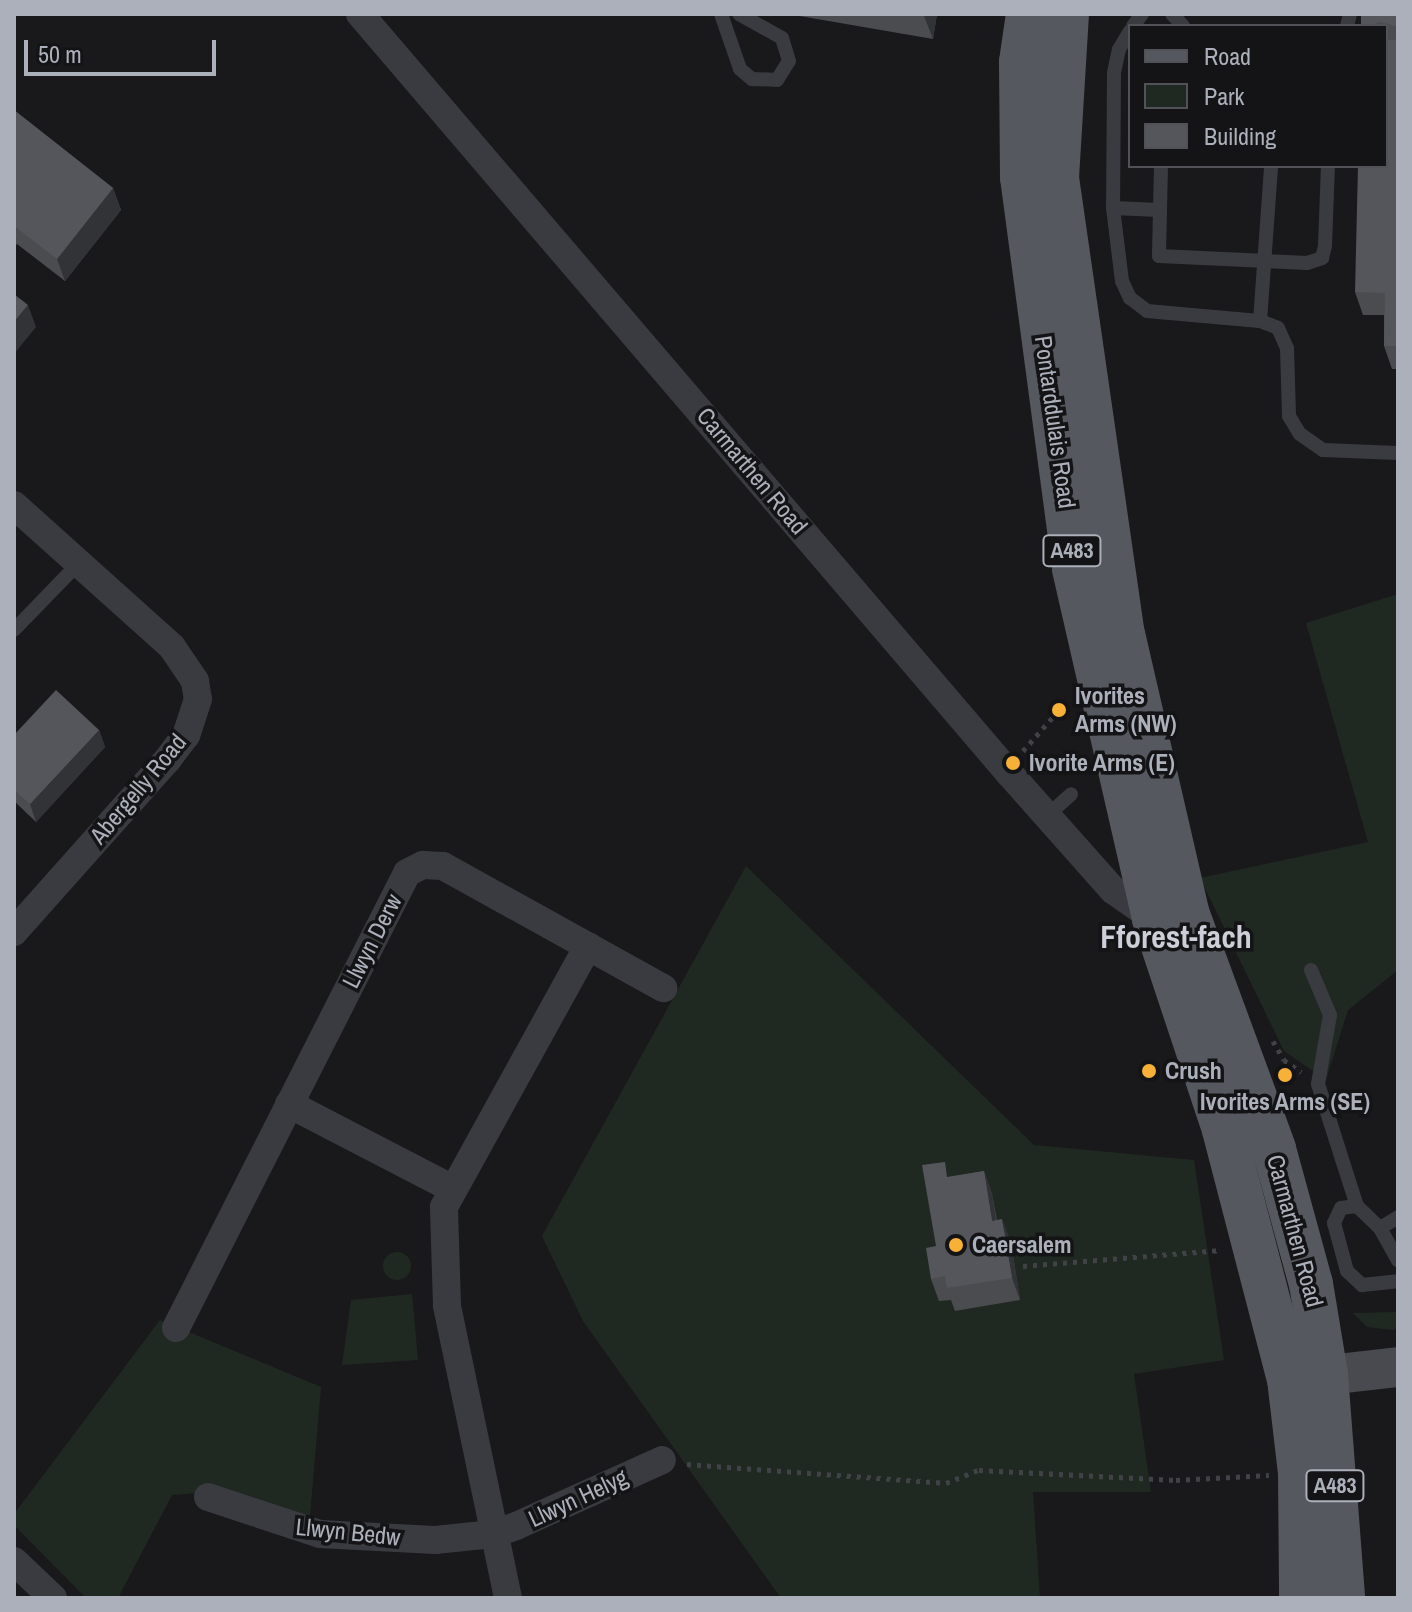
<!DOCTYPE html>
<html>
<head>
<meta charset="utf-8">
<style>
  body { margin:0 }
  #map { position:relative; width:1412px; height:1612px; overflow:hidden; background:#19191b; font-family:"Archivo Narrow",sans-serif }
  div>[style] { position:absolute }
  .green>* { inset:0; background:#202921 }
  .round { border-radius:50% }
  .path>* { height:5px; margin-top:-2.5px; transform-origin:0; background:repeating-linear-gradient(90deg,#404247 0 4px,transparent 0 10px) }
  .lane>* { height:14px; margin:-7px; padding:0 7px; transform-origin:7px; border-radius:7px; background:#3a3b40 }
  .street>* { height:28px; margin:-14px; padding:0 14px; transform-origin:14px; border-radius:14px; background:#3a3b40 }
  .secondary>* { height:40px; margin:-20px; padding:0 20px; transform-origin:20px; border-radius:20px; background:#484a50 }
  .primary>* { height:44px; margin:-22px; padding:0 22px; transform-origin:22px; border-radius:22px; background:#55585f }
  .wall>* { inset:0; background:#4a4c50 }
  .shaded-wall>* { inset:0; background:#323336 }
  .building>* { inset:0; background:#55565c }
  .dots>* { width:22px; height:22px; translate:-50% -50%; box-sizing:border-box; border:4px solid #141416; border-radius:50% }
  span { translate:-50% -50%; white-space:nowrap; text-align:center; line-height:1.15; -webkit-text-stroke:7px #141416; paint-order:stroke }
  .shield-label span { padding:2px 6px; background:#141416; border:2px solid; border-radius:6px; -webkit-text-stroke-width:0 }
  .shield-label { font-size:22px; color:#abb0bb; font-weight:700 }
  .street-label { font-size:24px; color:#abb0bb }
  .poi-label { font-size:24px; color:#abb0bb; font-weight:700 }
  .left { translate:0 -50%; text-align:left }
  .district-label { font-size:32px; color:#cccfd7; font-weight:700 }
  .frame { position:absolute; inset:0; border:16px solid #abb0bb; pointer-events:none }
  .legend { position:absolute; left:1128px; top:24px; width:260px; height:144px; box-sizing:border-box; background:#141416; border:2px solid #505258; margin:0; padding:10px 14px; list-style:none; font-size:24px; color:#abb0bb }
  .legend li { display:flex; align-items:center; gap:16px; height:40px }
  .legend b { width:40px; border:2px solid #505258 }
  .scale { position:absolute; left:24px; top:40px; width:192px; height:36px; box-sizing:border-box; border:4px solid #abb0bb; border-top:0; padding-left:10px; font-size:24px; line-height:28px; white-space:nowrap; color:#abb0bb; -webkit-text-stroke:6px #141416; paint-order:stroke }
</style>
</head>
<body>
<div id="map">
  <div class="green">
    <i style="clip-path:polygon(1398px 594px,1398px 970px,1348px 1010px,1326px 1080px,1284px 1051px,1200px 878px,1368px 842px,1306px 623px)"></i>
    <i style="clip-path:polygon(746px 866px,1034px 1145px,1194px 1160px,1224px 1360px,1134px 1374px,1151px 1492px,1033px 1492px,1040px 1598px,781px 1598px,583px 1321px,542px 1236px)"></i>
    <i class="round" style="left:383px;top:1252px;width:28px;height:28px"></i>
    <i style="clip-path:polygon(412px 1294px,418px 1360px,342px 1365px,351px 1300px)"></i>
    <i style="clip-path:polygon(1397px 1312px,1398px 1328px,1393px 1330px,1367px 1327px,1353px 1313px)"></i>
    <i style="clip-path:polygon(160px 1320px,321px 1387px,309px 1528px,199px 1493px,172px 1495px,118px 1598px,86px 1598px,14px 1525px,14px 1514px)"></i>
  </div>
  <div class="path">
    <i style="left:1023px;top:751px;width:55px;rotate:-48.7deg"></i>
    <i style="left:1273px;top:1041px;width:22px;rotate:60deg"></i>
    <i style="left:1284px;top:1060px;width:21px;rotate:35deg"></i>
    <i style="left:1023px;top:1266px;width:199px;rotate:-4.6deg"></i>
    <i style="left:687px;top:1464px;width:260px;rotate:4.2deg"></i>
    <i style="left:946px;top:1483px;width:35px;rotate:-22deg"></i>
    <i style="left:979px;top:1470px;width:197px;rotate:2.9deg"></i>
    <i style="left:1176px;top:1480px;width:93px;rotate:-3.1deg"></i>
  </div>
  <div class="lane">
    <i style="left:721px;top:14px;width:58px;rotate:70.9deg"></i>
    <i style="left:740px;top:69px;width:16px;rotate:40deg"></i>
    <i style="left:752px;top:79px;width:25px;rotate:2deg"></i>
    <i style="left:777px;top:80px;width:22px;rotate:-58deg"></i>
    <i style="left:789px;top:61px;width:24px;rotate:-107deg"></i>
    <i style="left:782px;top:38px;width:49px;rotate:-150.8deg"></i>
    <i style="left:1172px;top:14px;width:16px;rotate:47deg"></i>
    <i style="left:1133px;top:26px;width:15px;rotate:-53deg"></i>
    <i style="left:1347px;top:26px;width:12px;rotate:-76deg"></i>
    <i style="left:1130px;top:31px;width:21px;rotate:121deg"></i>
    <i style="left:1119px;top:49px;width:25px;rotate:102deg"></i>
    <i style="left:1114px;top:73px;width:135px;rotate:90.4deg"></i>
    <i style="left:1113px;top:208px;width:46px;rotate:2.5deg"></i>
    <i style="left:1161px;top:166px;width:90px;rotate:91.3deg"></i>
    <i style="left:1159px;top:256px;width:148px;rotate:2.7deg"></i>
    <i style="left:1307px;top:263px;width:16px;rotate:-18deg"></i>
    <i style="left:1322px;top:258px;width:12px;rotate:-76deg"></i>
    <i style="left:1325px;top:246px;width:80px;rotate:-87.9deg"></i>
    <i style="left:1113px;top:208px;width:74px;rotate:83deg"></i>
    <i style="left:1122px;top:281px;width:19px;rotate:65deg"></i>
    <i style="left:1130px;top:298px;width:21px;rotate:37deg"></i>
    <i style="left:1147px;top:311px;width:113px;rotate:5.1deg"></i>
    <i style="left:1260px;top:321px;width:19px;rotate:21deg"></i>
    <i style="left:1278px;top:328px;width:22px;rotate:66deg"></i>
    <i style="left:1287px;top:348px;width:68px;rotate:88.3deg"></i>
    <i style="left:1289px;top:416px;width:21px;rotate:59deg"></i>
    <i style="left:1300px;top:434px;width:28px;rotate:35deg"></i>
    <i style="left:1323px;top:450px;width:75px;rotate:2.3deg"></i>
    <i style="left:1260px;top:321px;width:155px;rotate:-85.9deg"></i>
    <i style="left:14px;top:630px;width:93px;rotate:-45.9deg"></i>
    <i style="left:1048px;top:815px;width:31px;rotate:-42deg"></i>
    <i style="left:1311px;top:970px;width:49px;rotate:67.1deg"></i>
    <i style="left:1330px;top:1015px;width:70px;rotate:99.9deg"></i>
    <i style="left:1318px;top:1084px;width:128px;rotate:72.3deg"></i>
    <i style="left:1357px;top:1206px;width:32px;rotate:44deg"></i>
    <i style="left:1380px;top:1228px;width:37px;rotate:61deg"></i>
    <i style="left:1357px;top:1206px;width:16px;rotate:173deg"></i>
    <i style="left:1341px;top:1208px;width:17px;rotate:115deg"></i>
    <i style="left:1334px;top:1223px;width:50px;rotate:74.8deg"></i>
    <i style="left:1347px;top:1271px;width:21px;rotate:43deg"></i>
    <i style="left:1362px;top:1285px;width:36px;rotate:-6deg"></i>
    <i style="left:1380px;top:1228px;width:21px;rotate:-31deg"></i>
  </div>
  <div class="street">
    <i style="left:360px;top:14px;width:999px;rotate:49.47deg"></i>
    <i style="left:1009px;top:773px;width:157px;rotate:48.4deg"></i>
    <i style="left:1113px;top:890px;width:50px;rotate:35.3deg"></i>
    <i style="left:1154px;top:919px;width:6px;rotate:-9deg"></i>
    <i style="left:14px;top:505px;width:212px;rotate:41.9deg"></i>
    <i style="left:172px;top:647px;width:41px;rotate:55.9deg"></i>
    <i style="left:195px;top:681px;width:18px;rotate:81deg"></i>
    <i style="left:198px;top:699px;width:38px;rotate:108deg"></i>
    <i style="left:186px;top:735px;width:30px;rotate:127deg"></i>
    <i style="left:168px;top:759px;width:232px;rotate:131.7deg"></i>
    <i style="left:289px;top:1104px;width:182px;rotate:27.4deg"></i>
    <i style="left:176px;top:1328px;width:510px;rotate:-63.08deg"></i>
    <i style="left:407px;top:873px;width:18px;rotate:-27deg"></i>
    <i style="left:423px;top:865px;width:20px;rotate:3deg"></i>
    <i style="left:443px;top:866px;width:252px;rotate:29deg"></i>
    <i style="left:208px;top:1497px;width:118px;rotate:18.3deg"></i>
    <i style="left:320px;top:1534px;width:115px;rotate:3deg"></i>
    <i style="left:435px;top:1540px;width:58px;rotate:-5.9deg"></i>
    <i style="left:493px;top:1534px;width:24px;rotate:-19deg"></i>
    <i style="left:516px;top:1526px;width:160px;rotate:-24.3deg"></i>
    <i style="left:14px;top:1561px;width:54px;rotate:43.5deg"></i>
    <i style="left:508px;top:1598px;width:299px;rotate:-101.8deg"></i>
    <i style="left:447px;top:1305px;width:98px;rotate:-91.8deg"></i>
    <i style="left:444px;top:1207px;width:298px;rotate:-61.1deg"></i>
  </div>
  <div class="secondary">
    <i style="left:1293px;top:1379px;width:106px;rotate:-6.5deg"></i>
  </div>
  <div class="primary">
    <i style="left:1028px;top:14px;width:49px;rotate:98.3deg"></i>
    <i style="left:1021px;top:62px;width:115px;rotate:89.5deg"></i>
    <i style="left:1022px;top:177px;width:395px;rotate:82.4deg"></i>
    <i style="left:1074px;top:569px;width:359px;rotate:77.1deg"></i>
    <i style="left:1154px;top:919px;width:222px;rotate:71.6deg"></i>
    <i style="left:1224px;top:1130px;width:257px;rotate:75.4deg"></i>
    <i style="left:1289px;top:1379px;width:95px;rotate:83.3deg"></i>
    <i style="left:1300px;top:1473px;width:125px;rotate:89.5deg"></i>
    <i style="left:1067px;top:14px;width:164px;rotate:93.5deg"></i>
    <i style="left:1057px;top:178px;width:461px;rotate:81.8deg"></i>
    <i style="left:1123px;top:634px;width:285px;rotate:77deg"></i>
    <i style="left:1187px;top:912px;width:252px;rotate:69.8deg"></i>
    <i style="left:1274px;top:1149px;width:140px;rotate:74.7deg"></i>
    <i style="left:1311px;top:1284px;width:92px;rotate:80.6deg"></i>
    <i style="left:1326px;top:1375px;width:224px;rotate:85.6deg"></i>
  </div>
  <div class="wall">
    <i style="clip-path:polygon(788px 14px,937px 14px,933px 39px)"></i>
    <i style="clip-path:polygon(1398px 14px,1398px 369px,1392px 369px,1384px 346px,1384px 315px,1363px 315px,1355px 292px,1386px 166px,1386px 26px,1361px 26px)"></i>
    <i style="clip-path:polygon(14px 110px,113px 188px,121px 210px,65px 281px,17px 244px,14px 247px)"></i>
    <i style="clip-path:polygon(99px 730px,105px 747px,36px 822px,14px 801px,14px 735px)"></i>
    <i style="clip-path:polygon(984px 1171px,992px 1194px,997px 1220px,1011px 1242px,1020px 1300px,955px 1311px,951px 1300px,939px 1301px,931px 1279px,936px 1246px,950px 1177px)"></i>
  </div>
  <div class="shaded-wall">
    <i style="clip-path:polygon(925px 14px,937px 14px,933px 39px,924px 16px)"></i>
    <i style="clip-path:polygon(113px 188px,121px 210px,65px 281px,57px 259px)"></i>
    <i style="clip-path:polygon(28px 305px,36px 327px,14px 354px,14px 322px)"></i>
    <i style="clip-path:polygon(99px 730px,105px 747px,36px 822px,30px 804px)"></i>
    <i style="clip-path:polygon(984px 1171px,992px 1194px,1000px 1244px,992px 1221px)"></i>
    <i style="clip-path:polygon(1002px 1219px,1011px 1242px,1020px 1300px,1012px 1278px)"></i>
  </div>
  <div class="building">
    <i style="clip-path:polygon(1361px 14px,1398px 14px,1398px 346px,1384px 346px,1385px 293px,1355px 292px,1358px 166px,1386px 166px,1386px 40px,1397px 40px,1396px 26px,1379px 22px,1372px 26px,1361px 26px)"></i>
    <i style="clip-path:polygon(14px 110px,113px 188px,57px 259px,14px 226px)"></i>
    <i style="clip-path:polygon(14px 294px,28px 305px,14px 322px)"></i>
    <i style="clip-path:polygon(56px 690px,99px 730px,30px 804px,14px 790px,14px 735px)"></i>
    <i style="clip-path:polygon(945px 1162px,947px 1177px,984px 1171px,992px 1221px,1002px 1219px,1012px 1278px,947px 1288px,945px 1276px,931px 1279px,926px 1248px,936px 1246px,922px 1165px)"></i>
  </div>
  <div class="dots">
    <i style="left:1059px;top:710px;background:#f6b136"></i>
    <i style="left:1013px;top:763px;background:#f6b136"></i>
    <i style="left:1149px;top:1071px;background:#f6b136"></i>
    <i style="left:1285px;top:1075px;background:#f6b136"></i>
    <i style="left:956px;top:1245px;background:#f6b136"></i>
  </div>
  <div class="shield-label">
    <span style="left:1072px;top:551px">A483</span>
    <span style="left:1335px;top:1486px">A483</span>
  </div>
  <div class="street-label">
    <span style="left:1055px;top:422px;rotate:82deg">Pontarddulais Road</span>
    <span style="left:752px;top:471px;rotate:50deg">Carmarthen Road</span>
    <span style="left:138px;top:789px;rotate:-50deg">Abergelly Road</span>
    <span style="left:372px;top:941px;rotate:-63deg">Llwyn Derw</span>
    <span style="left:1295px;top:1231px;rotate:75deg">Carmarthen Road</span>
    <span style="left:578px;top:1498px;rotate:-25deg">Llwyn Helyg</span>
    <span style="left:348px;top:1532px;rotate:6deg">Llwyn Bedw</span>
  </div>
  <div class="poi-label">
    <span class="left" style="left:1075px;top:710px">Ivorites<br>Arms (NW)</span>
    <span class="left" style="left:1029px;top:763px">Ivorite Arms (E)</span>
    <span class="left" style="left:1165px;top:1071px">Crush</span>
    <span style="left:1285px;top:1102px">Ivorites Arms (SE)</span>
    <span class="left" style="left:972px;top:1245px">Caersalem</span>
  </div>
  <div class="district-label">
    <span style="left:1176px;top:937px">Fforest-fach</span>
  </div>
  <div class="frame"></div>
  <ul class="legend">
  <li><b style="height:10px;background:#55585f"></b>Road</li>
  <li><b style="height:22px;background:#202921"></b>Park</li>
  <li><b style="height:22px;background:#55565c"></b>Building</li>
  </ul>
  <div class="scale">50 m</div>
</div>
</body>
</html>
